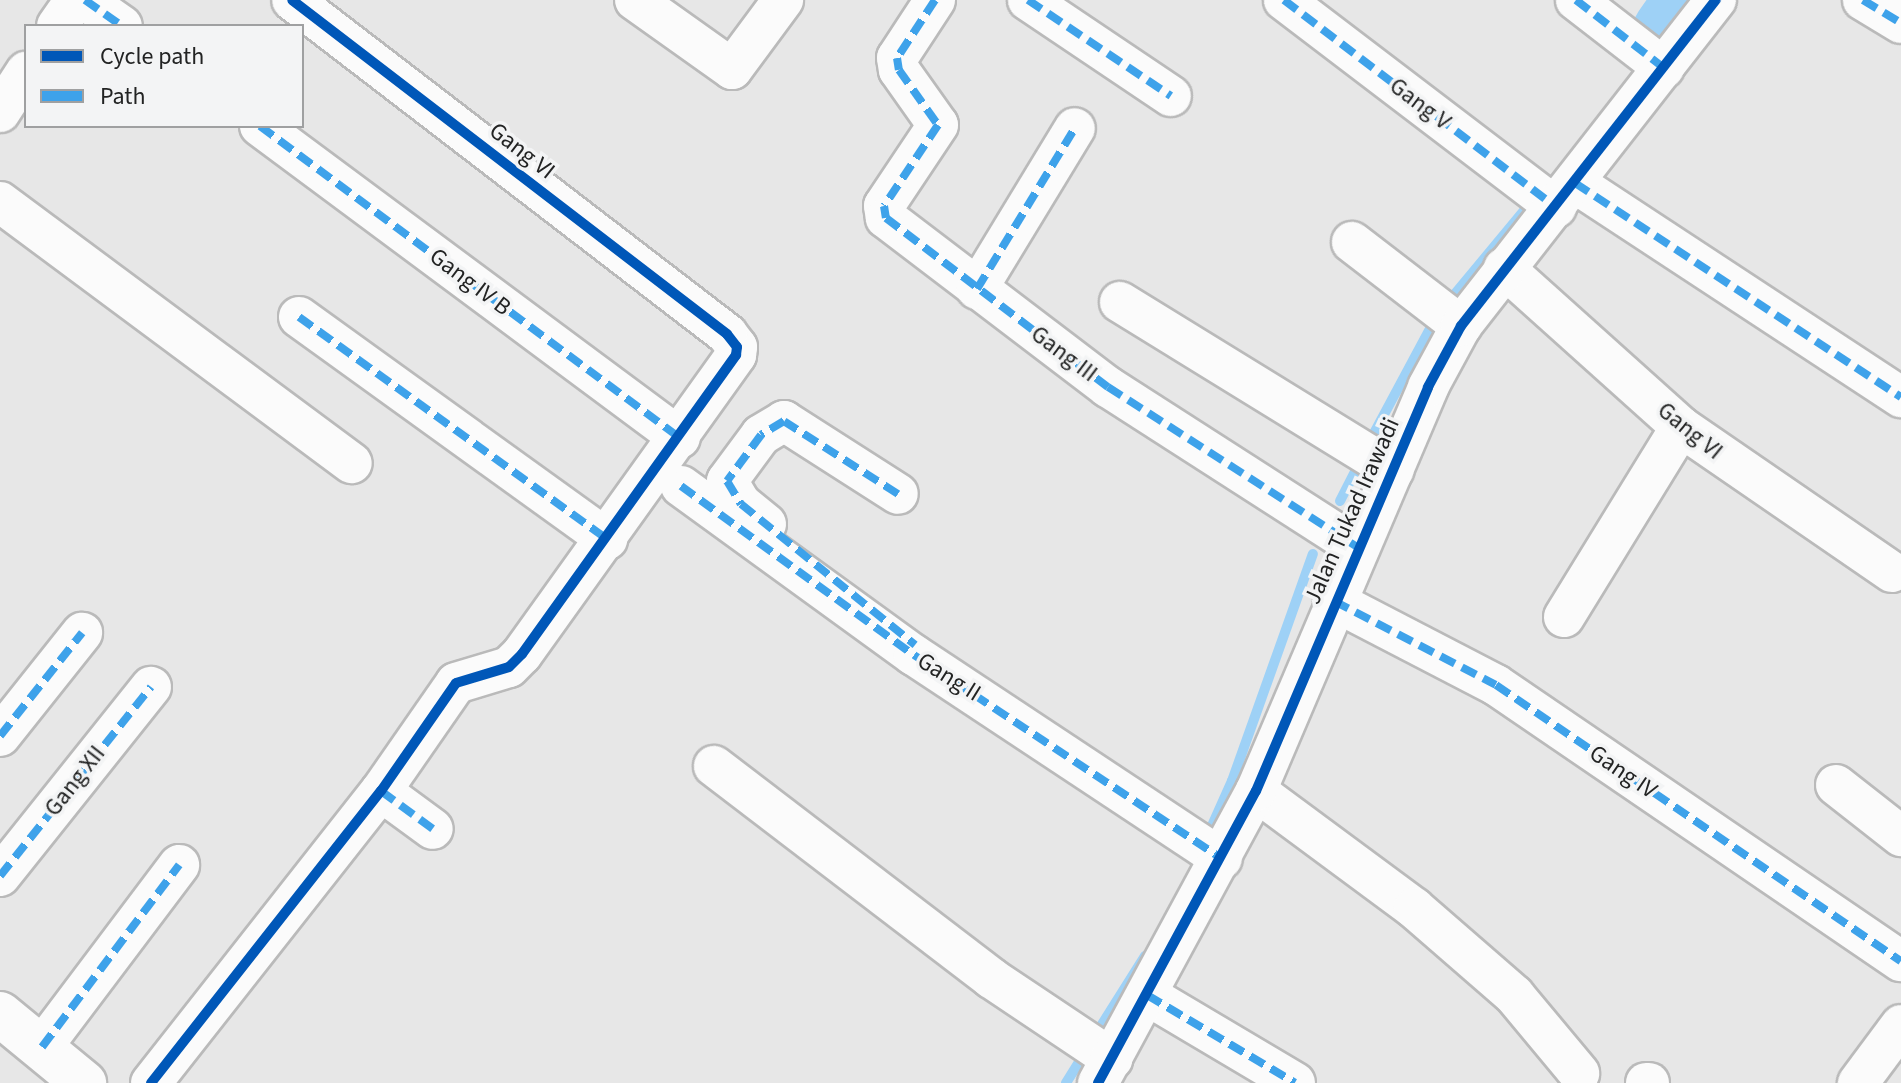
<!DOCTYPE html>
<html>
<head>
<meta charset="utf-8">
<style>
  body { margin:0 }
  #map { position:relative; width:1901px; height:1083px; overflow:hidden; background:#e7e7e7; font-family:"Source Sans 3",sans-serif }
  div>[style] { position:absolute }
  .stream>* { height:10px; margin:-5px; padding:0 5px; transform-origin:5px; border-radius:5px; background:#9ed1f6 }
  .river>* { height:62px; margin:-31px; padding:0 31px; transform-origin:31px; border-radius:31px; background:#9ed1f6 }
  .roads { filter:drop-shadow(2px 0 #bababa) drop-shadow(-2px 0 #bababa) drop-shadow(0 2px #bababa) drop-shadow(0 -2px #bababa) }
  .street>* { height:40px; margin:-20px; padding:0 20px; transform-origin:20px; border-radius:20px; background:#fbfbfb }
  .secondary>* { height:44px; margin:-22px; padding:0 22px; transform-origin:22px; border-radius:22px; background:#fbfbfb }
  .quiet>* { height:8px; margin-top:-4px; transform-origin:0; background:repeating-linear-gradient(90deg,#3ea2ea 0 16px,transparent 0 24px) }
  .cycleway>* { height:10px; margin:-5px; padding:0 5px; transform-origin:5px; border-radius:5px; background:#0057b8 }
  span { translate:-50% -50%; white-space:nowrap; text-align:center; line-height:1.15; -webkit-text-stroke:7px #f3f4f5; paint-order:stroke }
  .street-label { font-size:24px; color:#222323 }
  .legend { position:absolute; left:24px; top:24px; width:280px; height:104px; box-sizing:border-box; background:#f3f4f5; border:2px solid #9fa0a1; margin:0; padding:10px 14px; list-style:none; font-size:24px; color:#222323 }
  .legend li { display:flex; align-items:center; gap:16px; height:40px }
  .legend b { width:40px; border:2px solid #9fa0a1 }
</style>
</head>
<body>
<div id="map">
  <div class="stream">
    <i style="left:1454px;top:295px;width:116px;rotate:-50.3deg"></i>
    <i style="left:1373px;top:435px;width:127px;rotate:-61.8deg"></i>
    <i style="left:1340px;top:501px;width:34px;rotate:-63deg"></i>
    <i style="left:1206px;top:839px;width:64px;rotate:-65.9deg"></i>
    <i style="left:1232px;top:781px;width:241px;rotate:-70.4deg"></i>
    <i style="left:1094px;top:1037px;width:96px;rotate:-57.8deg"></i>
    <i style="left:1066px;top:1083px;width:38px;rotate:-58deg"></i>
  </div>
  <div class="river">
    <i style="left:1664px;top:29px;width:35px;rotate:-55deg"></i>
  </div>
  <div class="roads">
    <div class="street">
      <i style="left:85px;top:0;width:45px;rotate:35.1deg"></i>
      <i style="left:635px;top:0;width:119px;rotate:35.4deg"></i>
      <i style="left:732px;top:69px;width:86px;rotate:-53.5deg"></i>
      <i style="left:935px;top:0;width:69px;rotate:123.2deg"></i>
      <i style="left:897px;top:58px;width:12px;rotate:81deg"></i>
      <i style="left:899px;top:70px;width:67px;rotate:54.7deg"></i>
      <i style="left:938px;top:125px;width:97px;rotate:123.7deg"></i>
      <i style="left:884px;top:206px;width:12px;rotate:81deg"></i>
      <i style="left:886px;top:218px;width:279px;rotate:37.3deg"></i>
      <i style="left:1108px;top:387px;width:298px;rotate:32.7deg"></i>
      <i style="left:1028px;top:0;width:172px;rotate:33.9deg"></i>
      <i style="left:1284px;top:0;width:342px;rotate:37.3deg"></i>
      <i style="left:1576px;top:0;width:111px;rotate:37.7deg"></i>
      <i style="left:1863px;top:0;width:44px;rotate:31.2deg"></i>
      <i style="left:57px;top:26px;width:32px;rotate:-55deg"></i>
      <i style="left:0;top:112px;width:48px;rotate:-57deg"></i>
      <i style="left:260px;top:126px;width:523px;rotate:36.61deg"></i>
      <i style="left:1575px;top:183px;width:390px;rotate:33.3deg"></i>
      <i style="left:0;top:202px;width:438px;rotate:36.6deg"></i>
      <i style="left:1352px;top:242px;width:138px;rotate:37.6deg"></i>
      <i style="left:1504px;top:268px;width:238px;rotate:41.9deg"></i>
      <i style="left:1681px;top:427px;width:256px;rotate:34.5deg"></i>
      <i style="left:977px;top:289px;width:188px;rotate:-58.7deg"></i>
      <i style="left:1120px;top:302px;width:321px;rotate:31.6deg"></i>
      <i style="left:299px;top:317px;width:380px;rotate:35.8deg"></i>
      <i style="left:681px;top:486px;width:288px;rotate:36deg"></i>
      <i style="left:914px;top:655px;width:369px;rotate:33.5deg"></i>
      <i style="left:766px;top:524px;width:32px;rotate:-141deg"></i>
      <i style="left:741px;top:504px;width:27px;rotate:-121deg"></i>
      <i style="left:727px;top:481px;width:57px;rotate:-53.5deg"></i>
      <i style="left:761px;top:435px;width:27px;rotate:-31deg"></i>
      <i style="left:784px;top:421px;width:135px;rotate:32.6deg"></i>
      <i style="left:1334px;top:601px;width:182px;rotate:27.4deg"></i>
      <i style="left:1496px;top:685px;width:490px;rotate:34.3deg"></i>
      <i style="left:1564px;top:617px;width:223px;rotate:-58.4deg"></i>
      <i style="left:0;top:736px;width:132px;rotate:-51.5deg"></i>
      <i style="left:714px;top:766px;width:349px;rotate:37.4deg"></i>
      <i style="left:991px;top:978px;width:146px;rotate:33.8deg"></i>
      <i style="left:1836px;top:785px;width:83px;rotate:38.1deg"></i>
      <i style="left:381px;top:791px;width:64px;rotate:36.2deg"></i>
      <i style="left:1256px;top:791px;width:197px;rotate:36.5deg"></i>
      <i style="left:1414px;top:908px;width:133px;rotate:41deg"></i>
      <i style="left:1514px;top:995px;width:102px;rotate:50.2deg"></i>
      <i style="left:0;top:876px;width:242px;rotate:-51.4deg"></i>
      <i style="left:1147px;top:995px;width:172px;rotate:30.7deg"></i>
      <i style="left:42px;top:1047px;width:228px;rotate:-53deg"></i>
      <i style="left:151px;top:1083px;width:372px;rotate:-51.8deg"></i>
      <i style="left:381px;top:791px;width:131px;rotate:-55.2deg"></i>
      <i style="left:456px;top:683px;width:55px;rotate:-16.8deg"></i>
      <i style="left:509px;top:667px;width:18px;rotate:-45deg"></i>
      <i style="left:522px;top:654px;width:368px;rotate:-54.4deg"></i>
      <i style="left:736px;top:355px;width:8px;rotate:-83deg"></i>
      <i style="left:737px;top:347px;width:16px;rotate:-128deg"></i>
      <i style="left:727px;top:334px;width:548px;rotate:-142.48deg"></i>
      <i style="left:1098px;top:1083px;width:332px;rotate:-61.6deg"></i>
      <i style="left:1256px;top:791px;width:439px;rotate:-66.9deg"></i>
      <i style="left:1428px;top:387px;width:69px;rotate:-61.6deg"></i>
      <i style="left:1461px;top:326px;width:414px;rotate:-52deg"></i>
      <i style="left:1646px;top:1083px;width:3px"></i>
      <i style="left:1858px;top:1083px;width:72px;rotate:-53.4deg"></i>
    </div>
    <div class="secondary">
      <i style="left:0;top:1014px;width:109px;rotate:39.4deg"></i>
    </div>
  </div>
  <div class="quiet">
    <i style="left:85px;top:0;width:45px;rotate:35.1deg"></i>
    <i style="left:935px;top:0;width:69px;rotate:123.2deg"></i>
    <i style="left:897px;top:58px;width:12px;rotate:81deg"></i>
    <i style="left:899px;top:70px;width:67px;rotate:54.7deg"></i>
    <i style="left:938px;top:125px;width:97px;rotate:123.7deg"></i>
    <i style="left:884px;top:206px;width:12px;rotate:81deg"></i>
    <i style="left:886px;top:218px;width:279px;rotate:37.3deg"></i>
    <i style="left:1108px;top:387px;width:298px;rotate:32.7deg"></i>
    <i style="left:1028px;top:0;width:172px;rotate:33.9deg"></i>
    <i style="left:1284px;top:0;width:342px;rotate:37.3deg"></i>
    <i style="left:1576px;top:0;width:111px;rotate:37.7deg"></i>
    <i style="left:1863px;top:0;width:44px;rotate:31.2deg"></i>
    <i style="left:260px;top:126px;width:523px;rotate:36.61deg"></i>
    <i style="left:1575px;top:183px;width:390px;rotate:33.3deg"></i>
    <i style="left:977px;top:289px;width:188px;rotate:-58.7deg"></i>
    <i style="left:299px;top:317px;width:380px;rotate:35.8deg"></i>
    <i style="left:681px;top:486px;width:288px;rotate:36deg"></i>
    <i style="left:914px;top:655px;width:369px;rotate:33.5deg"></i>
    <i style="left:898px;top:494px;width:135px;rotate:-147.4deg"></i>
    <i style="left:784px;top:421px;width:27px;rotate:149deg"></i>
    <i style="left:761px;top:435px;width:57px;rotate:126.5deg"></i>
    <i style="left:727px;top:481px;width:27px;rotate:59deg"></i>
    <i style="left:741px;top:504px;width:224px;rotate:39deg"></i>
    <i style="left:1334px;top:601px;width:182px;rotate:27.4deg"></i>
    <i style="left:1496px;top:685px;width:490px;rotate:34.3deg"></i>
    <i style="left:0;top:736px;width:132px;rotate:-51.5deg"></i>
    <i style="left:381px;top:791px;width:64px;rotate:36.2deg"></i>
    <i style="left:0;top:876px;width:242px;rotate:-51.4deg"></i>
    <i style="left:1147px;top:995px;width:172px;rotate:30.7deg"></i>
    <i style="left:42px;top:1047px;width:228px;rotate:-53deg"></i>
  </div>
  <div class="cycleway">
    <i style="left:151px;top:1083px;width:372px;rotate:-51.8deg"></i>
    <i style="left:381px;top:791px;width:131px;rotate:-55.2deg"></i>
    <i style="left:456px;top:683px;width:55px;rotate:-16.8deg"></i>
    <i style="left:509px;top:667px;width:18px;rotate:-45deg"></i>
    <i style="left:522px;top:654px;width:368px;rotate:-54.4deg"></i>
    <i style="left:736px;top:355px;width:8px;rotate:-83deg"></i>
    <i style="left:737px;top:347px;width:16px;rotate:-128deg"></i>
    <i style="left:727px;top:334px;width:548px;rotate:-142.48deg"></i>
    <i style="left:1098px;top:1083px;width:332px;rotate:-61.6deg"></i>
    <i style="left:1256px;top:791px;width:439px;rotate:-66.9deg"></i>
    <i style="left:1428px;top:387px;width:69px;rotate:-61.6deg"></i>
    <i style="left:1461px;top:326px;width:414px;rotate:-52deg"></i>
  </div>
  <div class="street-label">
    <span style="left:1420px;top:104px;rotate:37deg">Gang V</span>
    <span style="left:522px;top:151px;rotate:38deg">Gang VI</span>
    <span style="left:470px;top:282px;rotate:37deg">Gang IV B</span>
    <span style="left:1064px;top:354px;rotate:37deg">Gang III</span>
    <span style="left:1690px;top:431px;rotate:39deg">Gang VI</span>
    <span style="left:1352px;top:511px;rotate:-66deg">Jalan Tukad Irawadi</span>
    <span style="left:949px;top:677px;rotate:32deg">Gang II</span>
    <span style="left:1623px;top:772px;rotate:34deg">Gang IV</span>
    <span style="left:75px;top:781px;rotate:-52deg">Gang XII</span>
  </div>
  <ul class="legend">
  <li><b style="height:10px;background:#0057b8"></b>Cycle path</li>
  <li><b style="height:10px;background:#3ea2ea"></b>Path</li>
  </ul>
</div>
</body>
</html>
